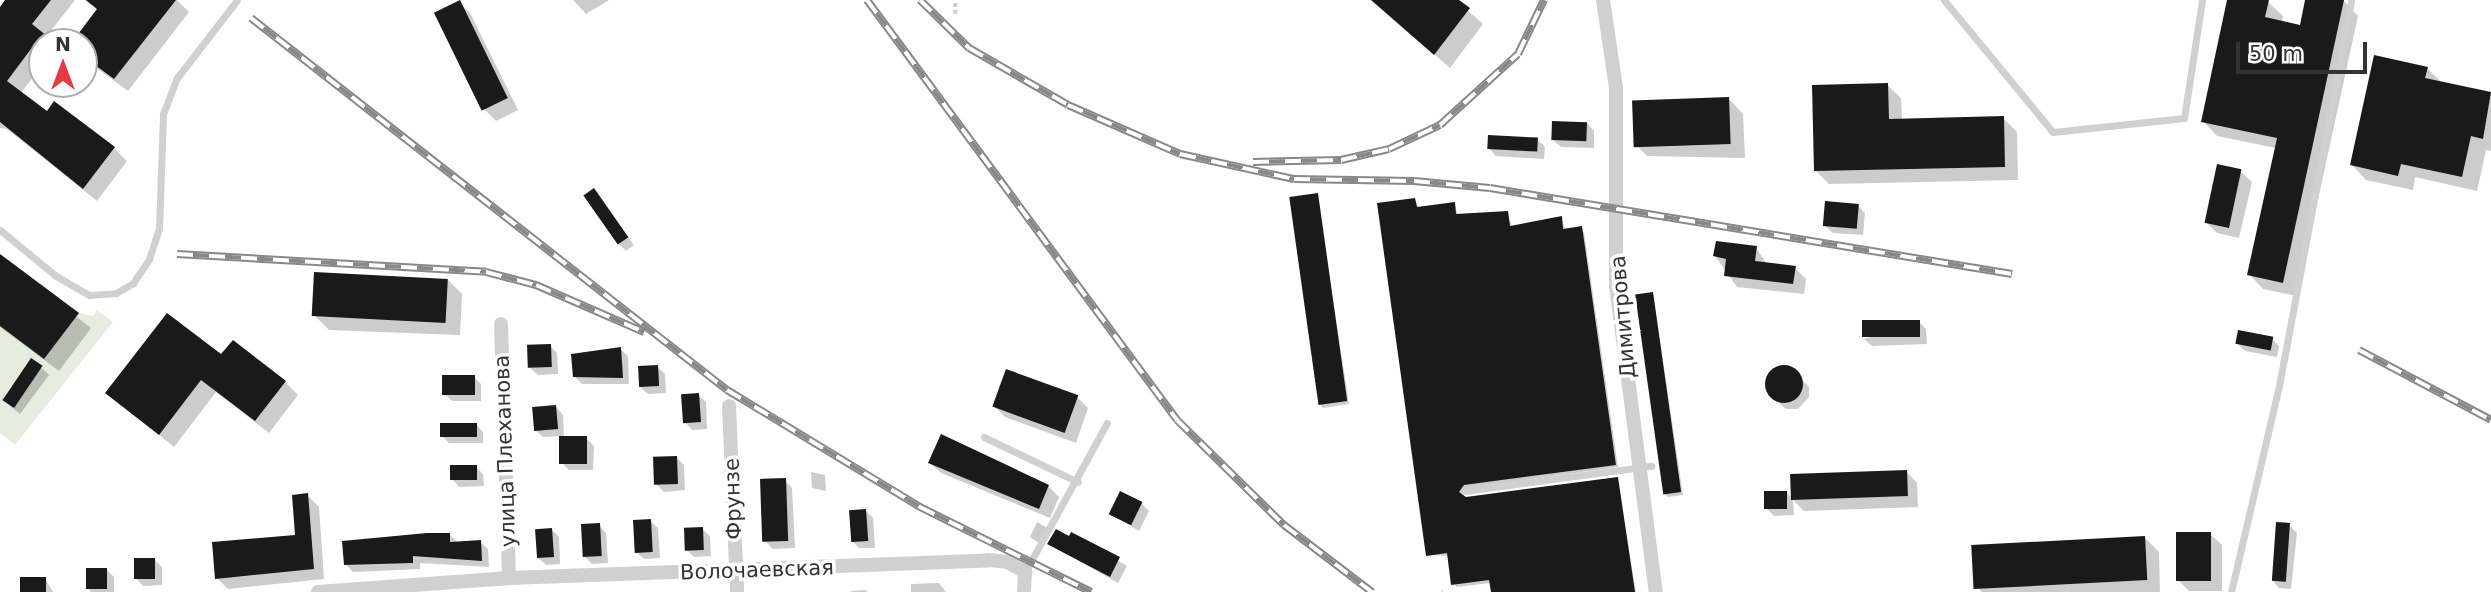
<!DOCTYPE html>
<html>
<head>
<meta charset="utf-8">
<style>
  body { margin:0 }
  #map { position:relative; width:2491px; height:592px; overflow:hidden; background:#fff; font-family:"DejaVu Sans",sans-serif }
  div>[style] { position:absolute }
  .green>* { inset:0; background:#e6ecdf }
  .shadow>* { inset:0; background:#0003 }
  .building>* { inset:0; background:#1a1a1a; transform-origin:0 0 }
  .round { border-radius:50% }
  .path>* { height:3.5px; margin-top:-1.75px; transform-origin:0; background:repeating-linear-gradient(90deg,#cdcdcd 0 3.5px,transparent 0 7px) }
  .service>* { height:7px; margin:-3.5px; padding:0 3.5px; transform-origin:3.5px; border-radius:3.5px; background:#d0d0d0 }
  .minor>* { height:14px; margin:-7px; padding:0 7px; transform-origin:7px; border-radius:7px; background:#d0d0d0 }
  .rail>* { height:8px; margin-top:-4px; transform-origin:0; background:repeating-linear-gradient(90deg,#fff 0 16px,#888 0 32px); box-sizing:border-box; border-block:2px solid #888 }
  span { translate:-50% -50%; white-space:nowrap; text-align:center; line-height:1.15; -webkit-text-stroke:7px #fff; paint-order:stroke }
  .street-label { font-size:21px; color:#333 }
  .north { position:absolute; left:28px; top:28px; width:70px; height:70px; box-sizing:border-box; background:#fff; border:2px solid #adadad; border-radius:50%; rotate:0deg; font-size:19px; font-weight:700; line-height:28px; text-align:center; color:#333 }
  .north::after { content:''; display:block; margin:auto; width:24px; height:32px; background:#e63946; clip-path:polygon(50% 0,100% 100%,50% 72%,0 100%) }
  .scale { position:absolute; left:2236px; top:42px; width:131px; height:32px; box-sizing:border-box; border:4px solid #333; border-top:0; padding-left:9px; font-size:21px; line-height:24px; white-space:nowrap; color:#333; -webkit-text-stroke:5px #fff; paint-order:stroke }
</style>
</head>
<body>
<div id="map">
  <div class="green">
    <i style="clip-path:polygon(0 254px,79px 313px,93px 316px,97px 310px,113px 322px,15px 445px,0 433px)"></i>
  </div>
  <div class="shadow">
    <i style="clip-path:polygon(7px 0,75px 0,46px 37px,51px 42px,42px 42px,42px 65px,21px 93px,48px 113px,114px 148px,127px 161px,97px 201px,7px 129px,0 128px,0 10px)"></i>
    <i style="clip-path:polygon(84px 0,177px 0,189px 12px,128px 91px,84px 59px,84px 42px,74px 42px,98px 10px)"></i>
    <i style="clip-path:polygon(573px 0,609px 0,586px 14px)"></i>
    <i style="clip-path:polygon(1372px 0,1456px 0,1483px 24px,1450px 68px)"></i>
    <i style="clip-path:polygon(2229px 0,2268px 2px,2283px 16px,2282px 23px,2301px 27px,2307px 0,2344px 1px,2358px 16px,2297px 296px,2263px 289px,2249px 274px,2276px 148px,2217px 136px,2203px 121px)"></i>
    <i style="clip-path:polygon(459px 2px,470px 13px,518px 110px,496px 121px,485px 110px)"></i>
    <i style="clip-path:polygon(2427px 68px,2443px 84px,2491px 94px,2491px 151px,2486px 150px,2477px 191px,2415px 177px,2413px 190px,2366px 180px,2352px 165px)"></i>
    <i style="clip-path:polygon(1887px 85px,1901px 98px,1902px 120px,2003px 118px,2017px 132px,2018px 180px,1829px 184px,1815px 170px)"></i>
    <i style="clip-path:polygon(1729px 99px,1743px 114px,1745px 158px,1647px 156px,1632px 141px)"></i>
    <i style="clip-path:polygon(1587px 123px,1594px 131px,1594px 148px,1561px 147px,1553px 140px)"></i>
    <i style="clip-path:polygon(1538px 140px,1545px 147px,1544px 159px,1496px 156px,1489px 148px)"></i>
    <i style="clip-path:polygon(2240px 171px,2252px 182px,2239px 238px,2217px 233px,2206px 222px)"></i>
    <i style="clip-path:polygon(594px 191px,634px 245px,626px 251px,618px 243px)"></i>
    <i style="clip-path:polygon(1317px 195px,1349px 404px,1323px 408px,1320px 404px)"></i>
    <i style="clip-path:polygon(1415px 200px,1419px 209px,1454px 204px,1458px 215px,1507px 213px,1512px 227px,1561px 218px,1566px 231px,1584px 232px,1618px 467px,1468px 488px,1461px 495px,1465px 499px,1617px 478px,1636px 592px,1492px 592px,1491px 583px,1456px 587px,1449px 556px,1428px 555px)"></i>
    <i style="clip-path:polygon(1858px 206px,1865px 213px,1863px 235px,1833px 233px,1825px 226px)"></i>
    <i style="clip-path:polygon(1756px 248px,1767px 264px,1795px 268px,1806px 279px,1804px 294px,1737px 287px,1715px 256px)"></i>
    <i style="clip-path:polygon(0 257px,91px 328px,59px 371px,0 327px)"></i>
    <i style="clip-path:polygon(447px 279px,462px 294px,460px 335px,329px 330px,314px 315px)"></i>
    <i style="clip-path:polygon(1653px 293px,1683px 495px,1668px 497px,1664px 493px)"></i>
    <i style="clip-path:polygon(1919px 322px,1926px 329px,1927px 344px,1872px 346px,1864px 339px)"></i>
    <i style="clip-path:polygon(2272px 339px,2279px 346px,2277px 357px,2245px 351px,2237px 343px)"></i>
    <i style="clip-path:polygon(550px 346px,557px 353px,558px 374px,538px 375px,530px 368px)"></i>
    <i style="clip-path:polygon(620px 349px,628px 356px,629px 384px,582px 384px,574px 376px)"></i>
    <i style="clip-path:polygon(222px 357px,285px 382px,298px 395px,269px 433px,216px 392px,174px 447px,107px 393px)"></i>
    <i style="clip-path:polygon(1780px 366px,1789px 367px,1809px 387px,1809px 397px,1798px 409px,1786px 409px,1770px 395px,1767px 378px)"></i>
    <i style="clip-path:polygon(657px 367px,665px 374px,666px 393px,648px 394px,640px 387px)"></i>
    <i style="clip-path:polygon(42px 368px,49px 375px,20px 414px,2px 399px)"></i>
    <i style="clip-path:polygon(474px 377px,481px 384px,481px 401px,452px 401px,445px 394px)"></i>
    <i style="clip-path:polygon(698px 395px,706px 402px,707px 429px,692px 430px,685px 422px)"></i>
    <i style="clip-path:polygon(1077px 397px,1088px 408px,1076px 443px,1005px 417px,994px 406px)"></i>
    <i style="clip-path:polygon(556px 407px,563px 415px,564px 438px,586px 438px,594px 446px,593px 470px,569px 470px,562px 463px,561px 436px,543px 437px,535px 430px)"></i>
    <i style="clip-path:polygon(476px 424px,483px 432px,483px 443px,449px 443px,442px 436px)"></i>
    <i style="clip-path:polygon(676px 457px,684px 465px,685px 490px,664px 492px,656px 484px)"></i>
    <i style="clip-path:polygon(930px 463px,1048px 486px,1059px 497px,1050px 518px,941px 473px)"></i>
    <i style="clip-path:polygon(476px 467px,483px 474px,484px 486px,459px 487px,452px 479px)"></i>
    <i style="clip-path:polygon(1906px 471px,1917px 483px,1918px 507px,1804px 511px,1793px 500px,1794px 515px,1774px 516px,1766px 508px,1786px 492px,1793px 499px)"></i>
    <i style="clip-path:polygon(811px 472px,825px 475px,826px 491px,812px 488px)"></i>
    <i style="clip-path:polygon(785px 480px,792px 488px,795px 548px,773px 549px,766px 542px)"></i>
    <i style="clip-path:polygon(307px 495px,319px 507px,324px 579px,228px 589px,217px 578px,297px 537px)"></i>
    <i style="clip-path:polygon(1142px 504px,1149px 511px,1139px 531px,1110px 513px)"></i>
    <i style="clip-path:polygon(866px 511px,873px 518px,875px 548px,859px 548px,852px 541px)"></i>
    <i style="clip-path:polygon(650px 521px,658px 528px,660px 558px,644px 559px,636px 552px)"></i>
    <i style="clip-path:polygon(1037px 522px,1047px 528px,1039px 543px,1030px 537px)"></i>
    <i style="clip-path:polygon(599px 525px,606px 533px,608px 563px,592px 564px,585px 557px)"></i>
    <i style="clip-path:polygon(2289px 525px,2297px 533px,2291px 589px,2279px 588px,2272px 580px)"></i>
    <i style="clip-path:polygon(702px 529px,710px 536px,711px 556px,694px 557px,687px 550px)"></i>
    <i style="clip-path:polygon(552px 530px,559px 537px,560px 564px,546px 565px,538px 558px)"></i>
    <i style="clip-path:polygon(1072px 534px,1127px 566px,1118px 583px,1049px 544px)"></i>
    <i style="clip-path:polygon(2210px 534px,2222px 545px,2222px 591px,2189px 591px,2178px 580px)"></i>
    <i style="clip-path:polygon(450px 535px,458px 543px,480px 542px,488px 549px,489px 567px,420px 563px,420px 569px,353px 572px,345px 564px)"></i>
    <i style="clip-path:polygon(2145px 538px,2159px 552px,2160px 592px,1982px 592px,1974px 584px)"></i>
    <i style="clip-path:polygon(155px 560px,162px 567px,162px 585px,143px 586px,136px 578px)"></i>
    <i style="clip-path:polygon(107px 570px,114px 577px,114px 592px,91px 592px,88px 588px)"></i>
    <i style="clip-path:polygon(45px 579px,53px 592px,22px 592px)"></i>
    <i style="clip-path:polygon(939px 583px,946px 592px,911px 592px,911px 584px)"></i>
    <i style="clip-path:polygon(866px 590px,868px 592px,851px 592px,851px 591px)"></i>
  </div>
  <div class="building">
    <i style="clip-path:polygon(5px 0,51px 0,32px 24px,47px 36px,35px 52px,31px 49px,7px 81px,47px 111px,54px 101px,115px 147px,83px 189px,0 122px,0 7px)"></i>
    <i style="clip-path:polygon(86px 0,176px 0,114px 79px,84px 57px,84px 42px,72px 42px,97px 9px)"></i>
    <i style="left:460px;top:0;width:109px;height:29px;rotate:64deg"></i>
    <i style="clip-path:polygon(1371px 0,1459px 0,1470px 8px,1434px 55px)"></i>
    <i style="clip-path:polygon(2227px 0,2269px 0,2265px 17px,2300px 25px,2305px 0,2344px 0,2283px 283px,2247px 275px,2277px 138px,2201px 122px)"></i>
    <i style="clip-path:polygon(2374px 55px,2428px 67px,2425px 78px,2491px 92px,2483px 139px,2471px 136px,2462px 177px,2401px 164px,2398px 176px,2350px 165px)"></i>
    <i style="clip-path:polygon(1888px 83px,1889px 119px,2004px 116px,2005px 167px,1814px 171px,1812px 85px)"></i>
    <i style="left:1729px;top:97px;width:47px;height:97px;rotate:88deg"></i>
    <i style="left:1552px;top:121px;width:35px;height:19px;rotate:2deg"></i>
    <i style="left:1488px;top:135px;width:50px;height:14px;rotate:3deg"></i>
    <i style="left:2217px;top:164px;width:25px;height:60px;rotate:12deg"></i>
    <i style="left:594px;top:188px;width:60px;height:13px;rotate:55deg"></i>
    <i style="left:1318px;top:193px;width:210px;height:29px;rotate:82deg"></i>
    <i style="clip-path:polygon(1415px 198px,1417px 207px,1455px 202px,1456px 214px,1508px 211px,1510px 226px,1562px 216px,1563px 229px,1582px 226px,1616px 465px,1464px 485px,1459px 492px,1466px 497px,1618px 477px,1635px 592px,1491px 592px,1489px 580px,1451px 585px,1447px 553px,1426px 556px,1377px 203px)"></i>
    <i style="left:1825px;top:201px;width:34px;height:25px;rotate:5deg"></i>
    <i style="clip-path:polygon(1716px 241px,1757px 246px,1755px 261px,1796px 266px,1793px 284px,1724px 276px,1726px 259px,1713px 256px)"></i>
    <i style="clip-path:polygon(0 254px,79px 313px,44px 359px,0 326px)"></i>
    <i style="left:314px;top:272px;width:134px;height:44px;rotate:3deg"></i>
    <i style="left:1653px;top:292px;width:202px;height:18px;rotate:82deg"></i>
    <i style="clip-path:polygon(167px 313px,221px 354px,233px 340px,286px 381px,255px 421px,201px 380px,159px 435px,105px 393px)"></i>
    <i style="left:1920px;top:320px;width:17px;height:58px;rotate:90deg"></i>
    <i style="left:2238px;top:330px;width:36px;height:14px;rotate:11deg"></i>
    <i style="left:551px;top:344px;width:23px;height:24px;rotate:88deg"></i>
    <i style="clip-path:polygon(621px 347px,623px 378px,573px 377px,571px 354px)"></i>
    <i style="left:31px;top:358px;width:14px;height:51px;rotate:34deg"></i>
    <i class="round" style="left:1765px;top:365px;width:38px;height:38px"></i>
    <i style="left:658px;top:365px;width:21px;height:20px;rotate:87deg"></i>
    <i style="left:1006px;top:369px;width:77px;height:40px;rotate:20deg"></i>
    <i style="left:442px;top:375px;width:33px;height:20px"></i>
    <i style="left:699px;top:393px;width:29px;height:18px;rotate:86deg"></i>
    <i style="left:556px;top:405px;width:24px;height:24px;rotate:85deg"></i>
    <i style="left:440px;top:423px;width:37px;height:14px"></i>
    <i style="clip-path:polygon(941px 434px,1049px 485px,1039px 509px,928px 463px)"></i>
    <i style="left:559px;top:436px;width:28px;height:28px"></i>
    <i style="left:677px;top:456px;width:28px;height:24px;rotate:88deg"></i>
    <i style="left:477px;top:465px;width:15px;height:27px;rotate:90deg"></i>
    <i style="left:1907px;top:470px;width:26px;height:117px;rotate:88deg"></i>
    <i style="left:786px;top:478px;width:63px;height:26px;rotate:88deg"></i>
    <i style="left:1120px;top:491px;width:25px;height:26px;rotate:26deg"></i>
    <i style="left:1764px;top:491px;width:23px;height:18px"></i>
    <i style="clip-path:polygon(308px 493px,314px 569px,215px 579px,212px 542px,295px 535px,292px 495px)"></i>
    <i style="left:866px;top:509px;width:32px;height:17px;rotate:86deg"></i>
    <i style="left:651px;top:519px;width:33px;height:18px;rotate:87deg"></i>
    <i style="left:2276px;top:522px;width:14px;height:59px;rotate:4deg"></i>
    <i style="left:600px;top:523px;width:33px;height:19px;rotate:87deg"></i>
    <i style="left:703px;top:527px;width:23px;height:19px;rotate:88deg"></i>
    <i style="left:552px;top:528px;width:29px;height:17px;rotate:86deg"></i>
    <i style="clip-path:polygon(1056px 529px,1069px 536px,1071px 532px,1120px 557px,1110px 577px,1047px 544px)"></i>
    <i style="left:2176px;top:532px;width:35px;height:49px"></i>
    <i style="clip-path:polygon(427px 533px,450px 533px,450px 542px,481px 540px,482px 561px,413px 556px,413px 563px,344px 565px,342px 541px)"></i>
    <i style="left:2145px;top:536px;width:44px;height:174px;rotate:87deg"></i>
    <i style="left:134px;top:558px;width:21px;height:21px"></i>
    <i style="left:107px;top:568px;width:21px;height:21px;rotate:90deg"></i>
    <i style="left:20px;top:577px;width:26px;height:15px"></i>
  </div>
  <div class="path">
    <i style="left:955px;top:14px;width:14px;rotate:-90deg"></i>
    <i style="left:1442px;top:592px;width:1px"></i>
  </div>
  <div class="service">
    <i style="left:1944px;top:0;width:171px;rotate:50.5deg"></i>
    <i style="left:2053px;top:132px;width:132px;rotate:-6.1deg"></i>
    <i style="left:2184px;top:118px;width:119px;rotate:-81.3deg"></i>
    <i style="left:0;top:230px;width:72px;rotate:39.4deg"></i>
    <i style="left:56px;top:276px;width:38px;rotate:30deg"></i>
    <i style="left:89px;top:295px;width:27px;rotate:-4deg"></i>
    <i style="left:116px;top:293px;width:20px;rotate:-30deg"></i>
    <i style="left:133px;top:283px;width:29px;rotate:-56deg"></i>
    <i style="left:149px;top:259px;width:32px;rotate:-72deg"></i>
    <i style="left:159px;top:229px;width:115px;rotate:-88deg"></i>
    <i style="left:163px;top:114px;width:39px;rotate:-69deg"></i>
    <i style="left:177px;top:78px;width:98px;rotate:-52.4deg"></i>
    <i style="left:984px;top:437px;width:104px;rotate:25.6deg"></i>
    <i style="left:1465px;top:491px;width:188px;rotate:-7.7deg"></i>
    <i style="left:1025px;top:572px;width:170px;rotate:-61.2deg"></i>
    <i style="left:2231px;top:592px;width:212px;rotate:-76.9deg"></i>
    <i style="left:2279px;top:386px;width:393px;rotate:-79.4deg"></i>
  </div>
  <div class="minor">
    <i style="left:1603px;top:0;width:89px;rotate:81.6deg"></i>
    <i style="left:1616px;top:88px;width:198px;rotate:90deg"></i>
    <i style="left:1616px;top:286px;width:309px;rotate:82.6deg"></i>
    <i style="left:501px;top:324px;width:254px;rotate:88.2deg"></i>
    <i style="left:729px;top:406px;width:186px;rotate:87.5deg"></i>
    <i style="left:318px;top:592px;width:192px;rotate:-4.2deg"></i>
    <i style="left:509px;top:578px;width:480px;rotate:-2.1deg"></i>
    <i style="left:989px;top:560px;width:18px;rotate:6deg"></i>
    <i style="left:1007px;top:562px;width:21px;rotate:29deg"></i>
    <i style="left:1025px;top:572px;width:20px;rotate:93deg"></i>
  </div>
  <div class="rail">
    <i style="left:867px;top:0;width:522px;rotate:53.57deg"></i>
    <i style="left:1177px;top:420px;width:150px;rotate:44.5deg"></i>
    <i style="left:1284px;top:525px;width:111px;rotate:37.3deg"></i>
    <i style="left:920px;top:0;width:69px;rotate:44.4deg"></i>
    <i style="left:969px;top:48px;width:114px;rotate:29.9deg"></i>
    <i style="left:1068px;top:105px;width:122px;rotate:23.6deg"></i>
    <i style="left:1180px;top:154px;width:117px;rotate:12.4deg"></i>
    <i style="left:1294px;top:179px;width:120px;rotate:1deg"></i>
    <i style="left:1414px;top:181px;width:76px;rotate:5.3deg"></i>
    <i style="left:1490px;top:188px;width:529px;rotate:9.36deg"></i>
    <i style="left:251px;top:18px;width:604px;rotate:38.01deg"></i>
    <i style="left:727px;top:390px;width:226px;rotate:31.2deg"></i>
    <i style="left:920px;top:507px;width:191px;rotate:26.4deg"></i>
    <i style="left:1253px;top:162px;width:88px;rotate:-1.3deg"></i>
    <i style="left:1341px;top:160px;width:49px;rotate:-12.9deg"></i>
    <i style="left:1389px;top:149px;width:56px;rotate:-25.2deg"></i>
    <i style="left:1440px;top:125px;width:105px;rotate:-42.3deg"></i>
    <i style="left:1518px;top:54px;width:60px;rotate:-64.3deg"></i>
    <i style="left:177px;top:254px;width:310px;rotate:3.3deg"></i>
    <i style="left:486px;top:272px;width:52px;rotate:14.6deg"></i>
    <i style="left:536px;top:285px;width:118px;rotate:23.5deg"></i>
    <i style="left:2359px;top:350px;width:149px;rotate:27.9deg"></i>
  </div>
  <div class="street-label">
    <span style="left:1623px;top:317px;rotate:-95deg">Димитрова</span>
    <span style="left:505px;top:451px;rotate:-92deg">улица Плеханова</span>
    <span style="left:733px;top:499px;rotate:-92deg">Фрунзе</span>
    <span style="left:757px;top:570px;rotate:-2deg">Волочаевская</span>
  </div>
  <div class="north">N</div>
  <div class="scale">50 m</div>
</div>
</body>
</html>
